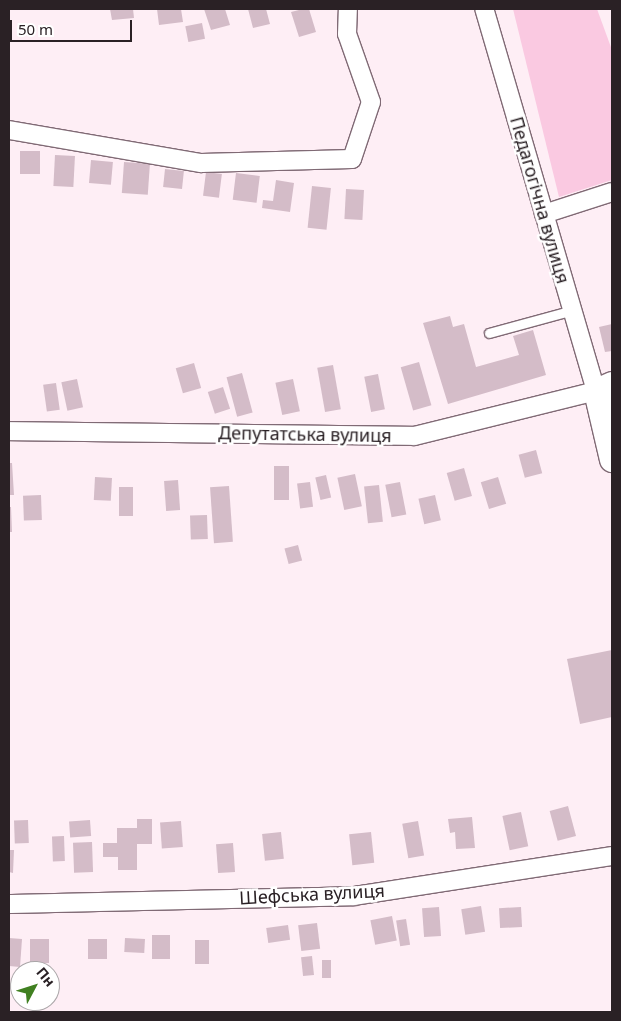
<!DOCTYPE html>
<html>
<head>
<meta charset="utf-8">
<style>
  body { margin:0 }
  #map { position:relative; width:621px; height:1021px; overflow:hidden; background:#feeef5; font-family:"Noto Sans",sans-serif }
  div>[style] { position:absolute }
  .green>* { inset:0; background:#fac9e1 }
  .building>* { inset:0; background:#d4bcc8; transform-origin:0 0 }
  .roads { filter:drop-shadow(1px 0 #806a75) drop-shadow(-1px 0 #806a75) drop-shadow(0 1px #806a75) drop-shadow(0 -1px #806a75) }
  .lane>* { height:9px; margin:-4.5px; padding:0 4.5px; transform-origin:4.5px; border-radius:4.5px; background:#fff }
  .street>* { height:18px; margin:-9px; padding:0 9px; transform-origin:9px; border-radius:9px; background:#fff }
  .secondary>* { height:25px; margin:-12.5px; padding:0 12.5px; transform-origin:12.5px; border-radius:12.5px; background:#fff }
  span { translate:-50% -50%; white-space:nowrap; text-align:center; line-height:1.15; -webkit-text-stroke:5px #fff; paint-order:stroke }
  .street-label { font-size:18px; color:#2a2125 }
  .frame { position:absolute; inset:0; border:10px solid #2a2125; pointer-events:none }
  .north { position:absolute; left:10px; top:961px; width:50px; height:50px; box-sizing:border-box; background:#fff; border:1px solid #aaa6a8; border-radius:50%; rotate:50deg; font-size:14px; font-weight:700; line-height:20px; text-align:center; color:#2a2125 }
  .north::after { content:''; display:block; margin:auto; width:18px; height:22px; background:#408021; clip-path:polygon(50% 0,100% 100%,50% 72%,0 100%) }
  .scale { position:absolute; left:10px; top:20px; width:122px; height:22px; box-sizing:border-box; border:2px solid #2a2125; border-top:0; padding-left:6px; font-size:15px; line-height:18px; white-space:nowrap; color:#2a2125; -webkit-text-stroke:4px #fff; paint-order:stroke }
</style>
</head>
<body>
<div id="map">
  <div class="green">
    <i style="clip-path:polygon(513px 9px,597px 9px,612px 50px,612px 180px,559px 197px)"></i>
  </div>
  <div class="building">
    <i style="clip-path:polygon(110px 9px,133px 9px,134px 18px,112px 20px)"></i>
    <i style="clip-path:polygon(157px 9px,181px 9px,183px 22px,159px 25px)"></i>
    <i style="clip-path:polygon(204px 9px,225px 9px,230px 25px,211px 30px)"></i>
    <i style="clip-path:polygon(248px 9px,266px 9px,270px 24px,253px 28px)"></i>
    <i style="clip-path:polygon(303px 9px,309px 9px,316px 32px,299px 37px,291px 12px)"></i>
    <i style="left:202px;top:23px;width:16px;height:17px;rotate:79deg"></i>
    <i style="left:20px;top:151px;width:20px;height:23px"></i>
    <i style="left:55px;top:155px;width:20px;height:31px;rotate:3deg"></i>
    <i style="left:91px;top:160px;width:22px;height:23px;rotate:5deg"></i>
    <i style="left:124px;top:162px;width:26px;height:31px;rotate:4deg"></i>
    <i style="left:165px;top:169px;width:19px;height:18px;rotate:6deg"></i>
    <i style="left:206px;top:172px;width:16px;height:24px;rotate:7deg"></i>
    <i style="left:236px;top:173px;width:24px;height:27px;rotate:7deg"></i>
    <i style="clip-path:polygon(276px 180px,294px 183px,290px 212px,262px 208px,263px 200px,273px 201px)"></i>
    <i style="left:312px;top:186px;width:19px;height:42px;rotate:6deg"></i>
    <i style="left:346px;top:189px;width:18px;height:30px;rotate:3deg"></i>
    <i style="clip-path:polygon(450px 316px,453px 327px,464px 324px,476px 367px,519px 355px,513px 336px,533px 330px,546px 375px,448px 404px,423px 323px)"></i>
    <i style="clip-path:polygon(612px 324px,612px 351px,605px 352px,599px 327px)"></i>
    <i style="left:419px;top:362px;width:45px;height:19px;rotate:74deg"></i>
    <i style="left:194px;top:363px;width:26px;height:19px;rotate:74deg"></i>
    <i style="left:333px;top:365px;width:45px;height:16px;rotate:80deg"></i>
    <i style="left:242px;top:373px;width:41px;height:16px;rotate:75deg"></i>
    <i style="left:378px;top:374px;width:36px;height:14px;rotate:79deg"></i>
    <i style="left:77px;top:379px;width:29px;height:16px;rotate:78deg"></i>
    <i style="left:293px;top:379px;width:33px;height:18px;rotate:78deg"></i>
    <i style="left:56px;top:383px;width:27px;height:13px;rotate:82deg"></i>
    <i style="left:223px;top:387px;width:23px;height:16px;rotate:72deg"></i>
    <i style="left:536px;top:450px;width:24px;height:18px;rotate:75deg"></i>
    <i style="clip-path:polygon(9px 463px,12px 463px,14px 495px,9px 495px)"></i>
    <i style="left:274px;top:466px;width:15px;height:34px"></i>
    <i style="left:464px;top:468px;width:29px;height:18px;rotate:74deg"></i>
    <i style="left:355px;top:474px;width:33px;height:18px;rotate:78deg"></i>
    <i style="left:326px;top:475px;width:23px;height:11px;rotate:77deg"></i>
    <i style="left:95px;top:477px;width:17px;height:23px;rotate:3deg"></i>
    <i style="left:498px;top:477px;width:28px;height:18px;rotate:73deg"></i>
    <i style="left:178px;top:480px;width:30px;height:14px;rotate:86deg"></i>
    <i style="left:310px;top:482px;width:25px;height:13px;rotate:83deg"></i>
    <i style="left:400px;top:482px;width:33px;height:15px;rotate:79deg"></i>
    <i style="left:379px;top:485px;width:37px;height:15px;rotate:84deg"></i>
    <i style="left:229px;top:486px;width:56px;height:19px;rotate:86deg"></i>
    <i style="left:119px;top:487px;width:14px;height:29px"></i>
    <i style="left:41px;top:495px;width:25px;height:18px;rotate:88deg"></i>
    <i style="left:435px;top:495px;width:26px;height:17px;rotate:77deg"></i>
    <i style="clip-path:polygon(9px 507px,11px 507px,12px 532px,9px 532px)"></i>
    <i style="left:207px;top:515px;width:24px;height:17px;rotate:88deg"></i>
    <i style="left:298px;top:545px;width:16px;height:14px;rotate:75deg"></i>
    <i style="clip-path:polygon(612px 650px,612px 717px,580px 724px,567px 659px)"></i>
    <i style="left:568px;top:806px;width:31px;height:19px;rotate:75deg"></i>
    <i style="left:521px;top:812px;width:35px;height:19px;rotate:78deg"></i>
    <i style="clip-path:polygon(472px 817px,475px 848px,456px 849px,455px 832px,450px 833px,448px 819px)"></i>
    <i style="clip-path:polygon(137px 819px,152px 819px,152px 844px,137px 844px,137px 870px,118px 870px,118px 857px,103px 857px,103px 843px,117px 843px,117px 828px,137px 828px)"></i>
    <i style="left:28px;top:820px;width:23px;height:14px;rotate:88deg"></i>
    <i style="left:90px;top:820px;width:16px;height:21px;rotate:86deg"></i>
    <i style="left:181px;top:821px;width:26px;height:21px;rotate:86deg"></i>
    <i style="left:418px;top:821px;width:35px;height:16px;rotate:80deg"></i>
    <i style="left:281px;top:832px;width:27px;height:19px;rotate:84deg"></i>
    <i style="left:371px;top:832px;width:31px;height:22px;rotate:84deg"></i>
    <i style="left:64px;top:836px;width:25px;height:12px;rotate:88deg"></i>
    <i style="left:92px;top:842px;width:30px;height:19px;rotate:88deg"></i>
    <i style="left:233px;top:843px;width:29px;height:17px;rotate:86deg"></i>
    <i style="clip-path:polygon(9px 850px,14px 850px,13px 873px,9px 872px)"></i>
    <i style="left:481px;top:906px;width:26px;height:20px;rotate:81deg"></i>
    <i style="left:439px;top:907px;width:29px;height:17px;rotate:86deg"></i>
    <i style="left:521px;top:907px;width:20px;height:22px;rotate:87deg"></i>
    <i style="left:392px;top:916px;width:25px;height:22px;rotate:79deg"></i>
    <i style="left:406px;top:919px;width:26px;height:10px;rotate:81deg"></i>
    <i style="left:317px;top:923px;width:26px;height:19px;rotate:83deg"></i>
    <i style="left:288px;top:925px;width:15px;height:22px;rotate:82deg"></i>
    <i style="left:152px;top:935px;width:18px;height:24px"></i>
    <i style="clip-path:polygon(9px 938px,22px 939px,20px 967px,9px 966px)"></i>
    <i style="left:125px;top:938px;width:20px;height:14px;rotate:3deg"></i>
    <i style="left:30px;top:939px;width:19px;height:24px"></i>
    <i style="left:88px;top:939px;width:19px;height:20px"></i>
    <i style="left:195px;top:940px;width:14px;height:24px"></i>
    <i style="left:312px;top:956px;width:19px;height:11px;rotate:84deg"></i>
    <i style="left:322px;top:960px;width:9px;height:18px"></i>
  </div>
  <div class="roads">
    <div class="lane">
      <i style="left:489px;top:333px;width:87px;rotate:-15.3deg"></i>
    </div>
    <div class="street">
      <i style="left:9px;top:130px;width:195px;rotate:9.8deg"></i>
      <i style="left:201px;top:163px;width:151px;rotate:-1.5deg"></i>
      <i style="left:352px;top:159px;width:60px;rotate:-71.6deg"></i>
      <i style="left:371px;top:102px;width:72px;rotate:-109.4deg"></i>
      <i style="left:347px;top:34px;width:25px;rotate:-88deg"></i>
      <i style="left:544px;top:214px;width:71px;rotate:-17.9deg"></i>
      <i style="left:9px;top:431px;width:405px;rotate:0.7deg"></i>
      <i style="left:414px;top:436px;width:187px;rotate:-13.9deg"></i>
      <i style="left:596px;top:391px;width:398px;rotate:-106.3deg"></i>
      <i style="left:9px;top:904px;width:345px;rotate:-1.3deg"></i>
      <i style="left:354px;top:896px;width:261px;rotate:-8.8deg"></i>
    </div>
    <div class="secondary">
      <i style="left:612px;top:384px;width:17px;rotate:156deg"></i>
      <i style="left:596px;top:391px;width:70px;rotate:76.8deg"></i>
    </div>
  </div>
  <div class="street-label">
    <span style="left:540px;top:200px;rotate:74deg">Педагогічна вулиця</span>
    <span style="left:305px;top:434px;rotate:1deg">Депутатська вулиця</span>
    <span style="left:312px;top:894px;rotate:-3deg">Шефська вулиця</span>
  </div>
  <div class="frame"></div>
  <div class="north">Пн</div>
  <div class="scale">50 m</div>
</div>
</body>
</html>
